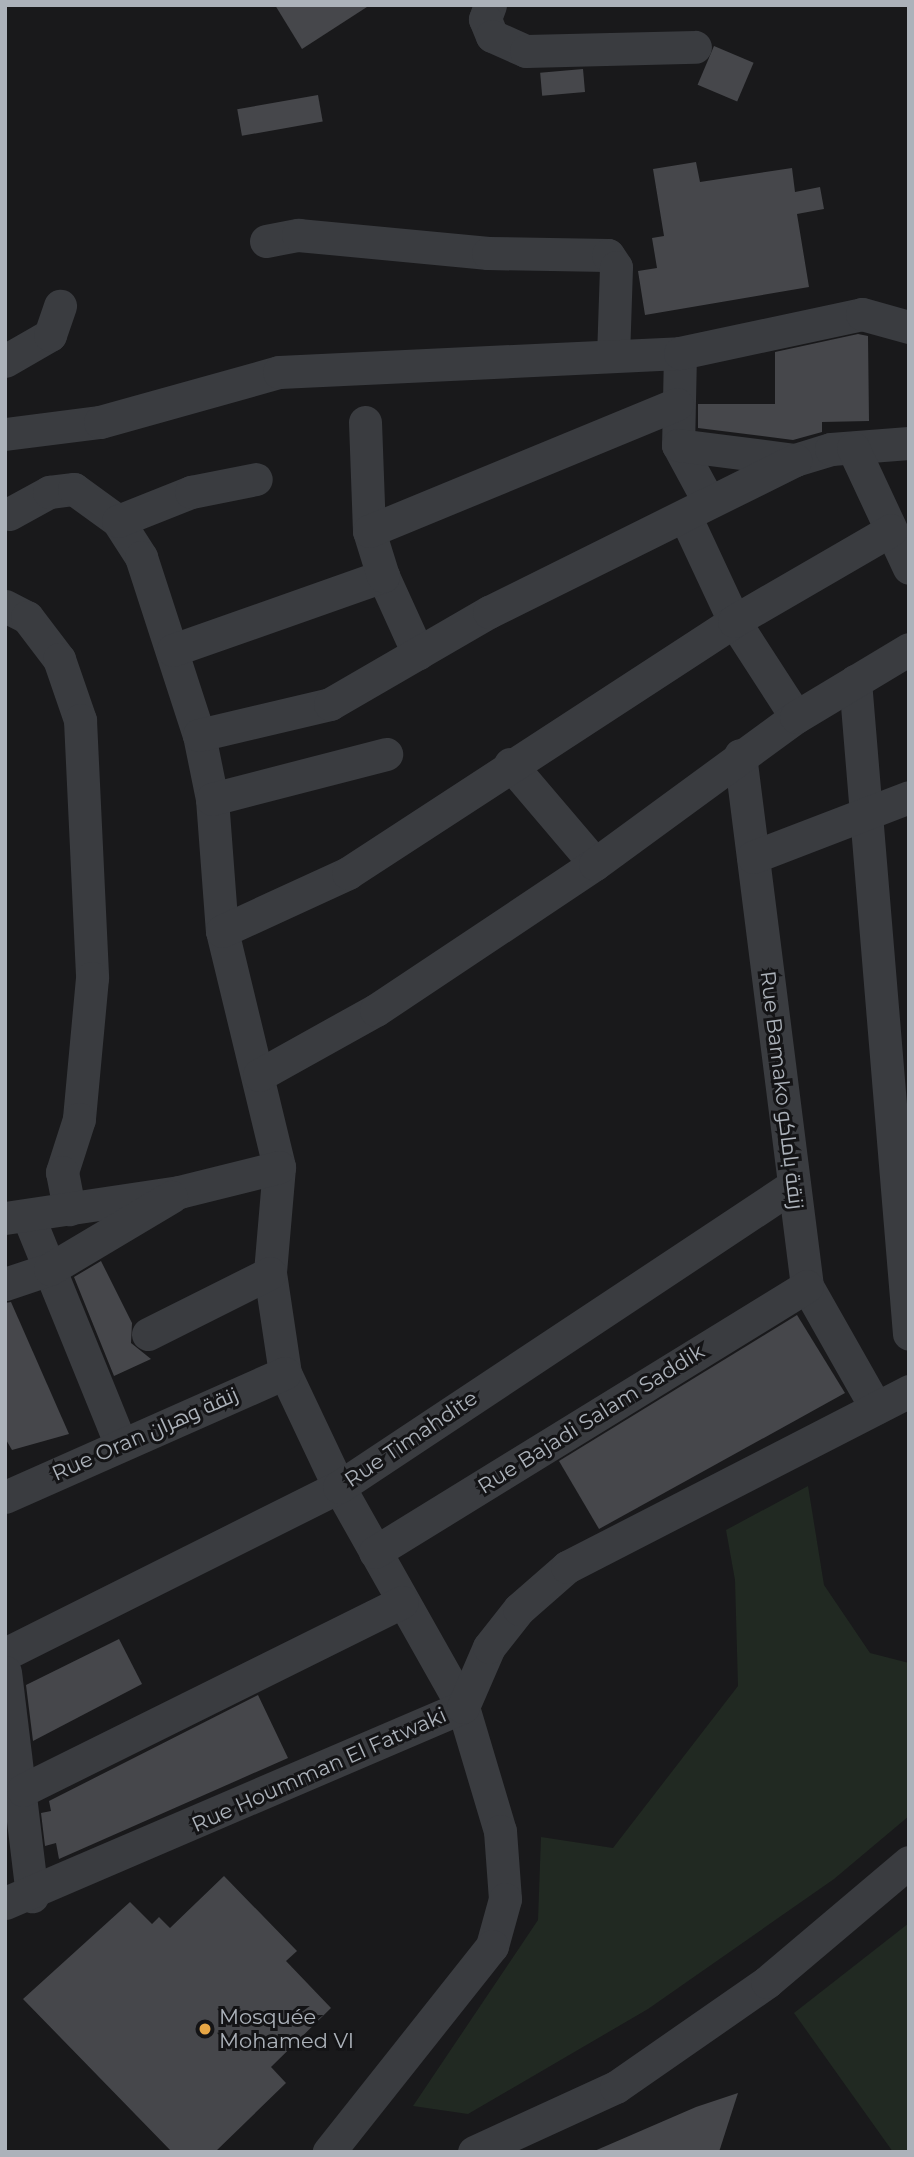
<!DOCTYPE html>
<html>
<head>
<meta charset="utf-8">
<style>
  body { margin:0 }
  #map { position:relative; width:914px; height:2157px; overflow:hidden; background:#19191b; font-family:Montserrat,Cairo,sans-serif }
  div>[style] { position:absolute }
  .green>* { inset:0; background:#212922 }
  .building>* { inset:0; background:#46474b; transform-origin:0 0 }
  .minor>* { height:33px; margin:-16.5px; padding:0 16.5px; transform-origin:16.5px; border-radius:16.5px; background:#3a3c40 }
  .dots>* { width:19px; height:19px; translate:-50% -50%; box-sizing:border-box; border:4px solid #141416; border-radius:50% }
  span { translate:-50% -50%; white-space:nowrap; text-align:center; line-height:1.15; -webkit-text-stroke:6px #141416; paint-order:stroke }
  .street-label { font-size:21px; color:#acb2ba }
  .poi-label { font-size:21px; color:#acb2ba }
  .left { translate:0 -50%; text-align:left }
  .frame { position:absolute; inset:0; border:7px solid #acb2ba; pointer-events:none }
</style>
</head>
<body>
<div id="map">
  <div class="green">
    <i style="clip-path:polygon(808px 1486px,824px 1585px,870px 1653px,909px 1663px,909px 1816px,834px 1879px,648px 2009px,468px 2114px,413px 2106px,538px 1920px,541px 1837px,613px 1848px,738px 1686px,735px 1580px,726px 1530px)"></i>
    <i style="clip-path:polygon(909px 1923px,909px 2152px,893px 2152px,794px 2013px)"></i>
  </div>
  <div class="building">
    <i style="clip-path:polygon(275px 5px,370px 5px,302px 49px)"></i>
    <i style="left:714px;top:46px;width:43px;height:42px;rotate:23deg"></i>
    <i style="left:583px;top:69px;width:23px;height:43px;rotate:85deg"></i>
    <i style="left:318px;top:95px;width:27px;height:82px;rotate:80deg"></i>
    <i style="clip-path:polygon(696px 162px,700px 182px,792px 168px,795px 192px,820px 187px,824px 209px,797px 214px,809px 287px,645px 315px,638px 271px,657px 268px,652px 238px,664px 236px,653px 169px)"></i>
    <i style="clip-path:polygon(858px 334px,868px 336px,869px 421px,822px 422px,822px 432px,793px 440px,698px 428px,698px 404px,775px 404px,775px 352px)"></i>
    <i style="clip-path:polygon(101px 1261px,132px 1323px,131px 1343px,151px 1359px,114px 1376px,74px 1277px)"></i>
    <i style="clip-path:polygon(11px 1302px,69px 1434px,12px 1450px,5px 1438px,5px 1303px)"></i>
    <i style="clip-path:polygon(797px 1315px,845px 1393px,599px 1529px,559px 1461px)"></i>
    <i style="clip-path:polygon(119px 1639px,142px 1684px,33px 1741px,26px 1685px)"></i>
    <i style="clip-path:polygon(258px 1695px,288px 1758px,59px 1859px,56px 1843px,45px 1846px,41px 1813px,51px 1811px,49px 1801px)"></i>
    <i style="clip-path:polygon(224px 1876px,297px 1951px,286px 1961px,331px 2008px,271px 2067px,286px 2083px,215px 2152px,172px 2152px,23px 1999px,130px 1902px,152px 1924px,159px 1917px,170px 1928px)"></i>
    <i style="clip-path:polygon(738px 2093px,719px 2152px,592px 2152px,696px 2107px)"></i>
  </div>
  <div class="minor">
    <i style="left:490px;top:5px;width:15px;rotate:110deg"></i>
    <i style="left:485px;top:19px;width:18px;rotate:68deg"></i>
    <i style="left:492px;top:36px;width:37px;rotate:24deg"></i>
    <i style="left:526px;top:51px;width:169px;rotate:-1.4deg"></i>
    <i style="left:266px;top:241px;width:33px;rotate:-11deg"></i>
    <i style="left:298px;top:235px;width:191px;rotate:5.4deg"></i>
    <i style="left:488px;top:253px;width:120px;rotate:1deg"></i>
    <i style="left:608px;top:255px;width:14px;rotate:56deg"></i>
    <i style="left:616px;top:267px;width:89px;rotate:91.9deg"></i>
    <i style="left:680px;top:353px;width:92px;rotate:91.2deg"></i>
    <i style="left:678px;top:445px;width:65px;rotate:61.5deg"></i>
    <i style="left:5px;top:361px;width:52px;rotate:-30deg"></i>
    <i style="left:50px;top:335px;width:31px;rotate:-71deg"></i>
    <i style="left:365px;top:422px;width:109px;rotate:87.9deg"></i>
    <i style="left:5px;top:434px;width:96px;rotate:-7.2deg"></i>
    <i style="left:100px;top:422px;width:186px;rotate:-15.6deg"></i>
    <i style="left:279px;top:372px;width:401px;rotate:-2.7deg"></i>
    <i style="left:680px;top:353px;width:186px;rotate:-12.1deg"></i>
    <i style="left:862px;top:314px;width:49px;rotate:15.5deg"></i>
    <i style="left:678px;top:445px;width:118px;rotate:7.3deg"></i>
    <i style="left:795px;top:460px;width:38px;rotate:-17deg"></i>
    <i style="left:831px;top:449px;width:78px;rotate:-4.4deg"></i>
    <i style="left:853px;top:448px;width:132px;rotate:65deg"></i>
    <i style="left:9px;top:514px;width:46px;rotate:-28.8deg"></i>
    <i style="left:49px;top:492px;width:25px;rotate:-7deg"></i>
    <i style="left:74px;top:489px;width:54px;rotate:36deg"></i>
    <i style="left:118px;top:521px;width:43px;rotate:57.4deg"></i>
    <i style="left:141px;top:557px;width:187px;rotate:72deg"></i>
    <i style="left:199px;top:735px;width:65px;rotate:78.5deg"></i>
    <i style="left:212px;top:799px;width:132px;rotate:85.7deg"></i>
    <i style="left:222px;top:931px;width:243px;rotate:76.4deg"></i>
    <i style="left:279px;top:1167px;width:106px;rotate:94.9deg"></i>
    <i style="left:270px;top:1273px;width:101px;rotate:81.5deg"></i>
    <i style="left:285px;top:1373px;width:126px;rotate:64.7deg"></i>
    <i style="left:339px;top:1487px;width:253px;rotate:60.6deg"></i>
    <i style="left:463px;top:1707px;width:129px;rotate:73.4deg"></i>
    <i style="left:500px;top:1831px;width:68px;rotate:85.8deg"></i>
    <i style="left:505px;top:1899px;width:49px;rotate:105.5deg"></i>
    <i style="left:492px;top:1946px;width:263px;rotate:128.4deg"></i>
    <i style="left:685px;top:516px;width:116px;rotate:65deg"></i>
    <i style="left:734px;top:621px;width:114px;rotate:57.1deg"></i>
    <i style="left:118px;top:521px;width:79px;rotate:-21.7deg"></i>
    <i style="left:191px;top:492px;width:66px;rotate:-11.3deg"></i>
    <i style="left:383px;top:576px;width:85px;rotate:65.6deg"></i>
    <i style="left:5px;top:606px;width:25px;rotate:27deg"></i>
    <i style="left:27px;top:617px;width:53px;rotate:52.7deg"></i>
    <i style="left:59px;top:659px;width:65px;rotate:71deg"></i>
    <i style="left:80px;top:720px;width:258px;rotate:87.3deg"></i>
    <i style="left:92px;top:978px;width:142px;rotate:95.3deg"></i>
    <i style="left:79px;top:1119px;width:56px;rotate:107.8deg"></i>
    <i style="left:62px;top:1172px;width:38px;rotate:79deg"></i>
    <i style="left:173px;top:650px;width:223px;rotate:-19.4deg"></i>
    <i style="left:383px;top:576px;width:47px;rotate:-107.3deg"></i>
    <i style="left:369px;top:531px;width:333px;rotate:-22.4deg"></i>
    <i style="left:855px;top:681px;width:655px;rotate:85.27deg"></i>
    <i style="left:199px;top:735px;width:135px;rotate:-13.3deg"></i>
    <i style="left:330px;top:704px;width:184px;rotate:-30.1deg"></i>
    <i style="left:489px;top:612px;width:342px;rotate:-26.4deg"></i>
    <i style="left:740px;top:755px;width:535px;rotate:82.81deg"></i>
    <i style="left:807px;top:1286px;width:140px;rotate:60.5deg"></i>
    <i style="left:510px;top:764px;width:131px;rotate:49.6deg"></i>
    <i style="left:212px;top:799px;width:180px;rotate:-14.5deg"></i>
    <i style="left:753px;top:857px;width:167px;rotate:-21deg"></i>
    <i style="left:222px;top:931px;width:139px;rotate:-24.7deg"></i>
    <i style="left:348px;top:873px;width:461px;rotate:-33.1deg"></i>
    <i style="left:734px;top:621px;width:181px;rotate:-30.1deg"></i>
    <i style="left:259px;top:1075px;width:134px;rotate:-29.1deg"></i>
    <i style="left:376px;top:1010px;width:263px;rotate:-33.7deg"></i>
    <i style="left:595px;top:864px;width:249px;rotate:-36.2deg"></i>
    <i style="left:796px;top:717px;width:132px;rotate:-31deg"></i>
    <i style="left:28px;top:1216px;width:245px;rotate:67.9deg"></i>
    <i style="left:5px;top:1218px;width:176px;rotate:-8.5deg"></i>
    <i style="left:179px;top:1192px;width:103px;rotate:-14deg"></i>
    <i style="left:5px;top:1284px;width:47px;rotate:-18.4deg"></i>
    <i style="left:50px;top:1269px;width:141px;rotate:-30.8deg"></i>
    <i style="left:148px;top:1334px;width:136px;rotate:-26.6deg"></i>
    <i style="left:5px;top:1497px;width:306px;rotate:-23.9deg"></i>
    <i style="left:375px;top:1552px;width:507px;rotate:-31.62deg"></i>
    <i style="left:5px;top:1654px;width:373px;rotate:-26.6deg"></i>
    <i style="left:339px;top:1487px;width:546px;rotate:-33.57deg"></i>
    <i style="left:5px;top:1672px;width:226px;rotate:83.1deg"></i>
    <i style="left:23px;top:1790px;width:423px;rotate:-26.4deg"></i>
    <i style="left:5px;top:1903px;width:498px;rotate:-23.2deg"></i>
    <i style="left:463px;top:1707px;width:65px;rotate:-66.6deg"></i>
    <i style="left:489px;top:1647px;width:48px;rotate:-51.7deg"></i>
    <i style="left:519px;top:1609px;width:64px;rotate:-41.2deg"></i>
    <i style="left:567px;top:1567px;width:385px;rotate:-27.2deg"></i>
    <i style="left:474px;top:2152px;width:156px;rotate:-24.6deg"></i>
    <i style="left:616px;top:2087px;width:184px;rotate:-34.8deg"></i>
    <i style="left:767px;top:1982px;width:186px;rotate:-40.2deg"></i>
  </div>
  <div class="dots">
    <i style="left:205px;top:2029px;background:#e7a645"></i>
  </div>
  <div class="street-label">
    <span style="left:782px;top:1090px;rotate:83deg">Rue Bamako زنقة باماكو</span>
    <span style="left:591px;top:1419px;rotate:-32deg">Rue Bajadi Salam Saddik</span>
    <span style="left:145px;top:1434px;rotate:-24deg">Rue Oran زنقة وهران</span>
    <span style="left:411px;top:1439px;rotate:-34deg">Rue Timahdite</span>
    <span style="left:319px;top:1770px;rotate:-24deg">Rue Houmman El Fatwaki</span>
  </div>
  <div class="poi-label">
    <span class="left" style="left:219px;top:2029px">Mosquée<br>Mohamed VI</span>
  </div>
  <div class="frame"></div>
</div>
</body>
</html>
